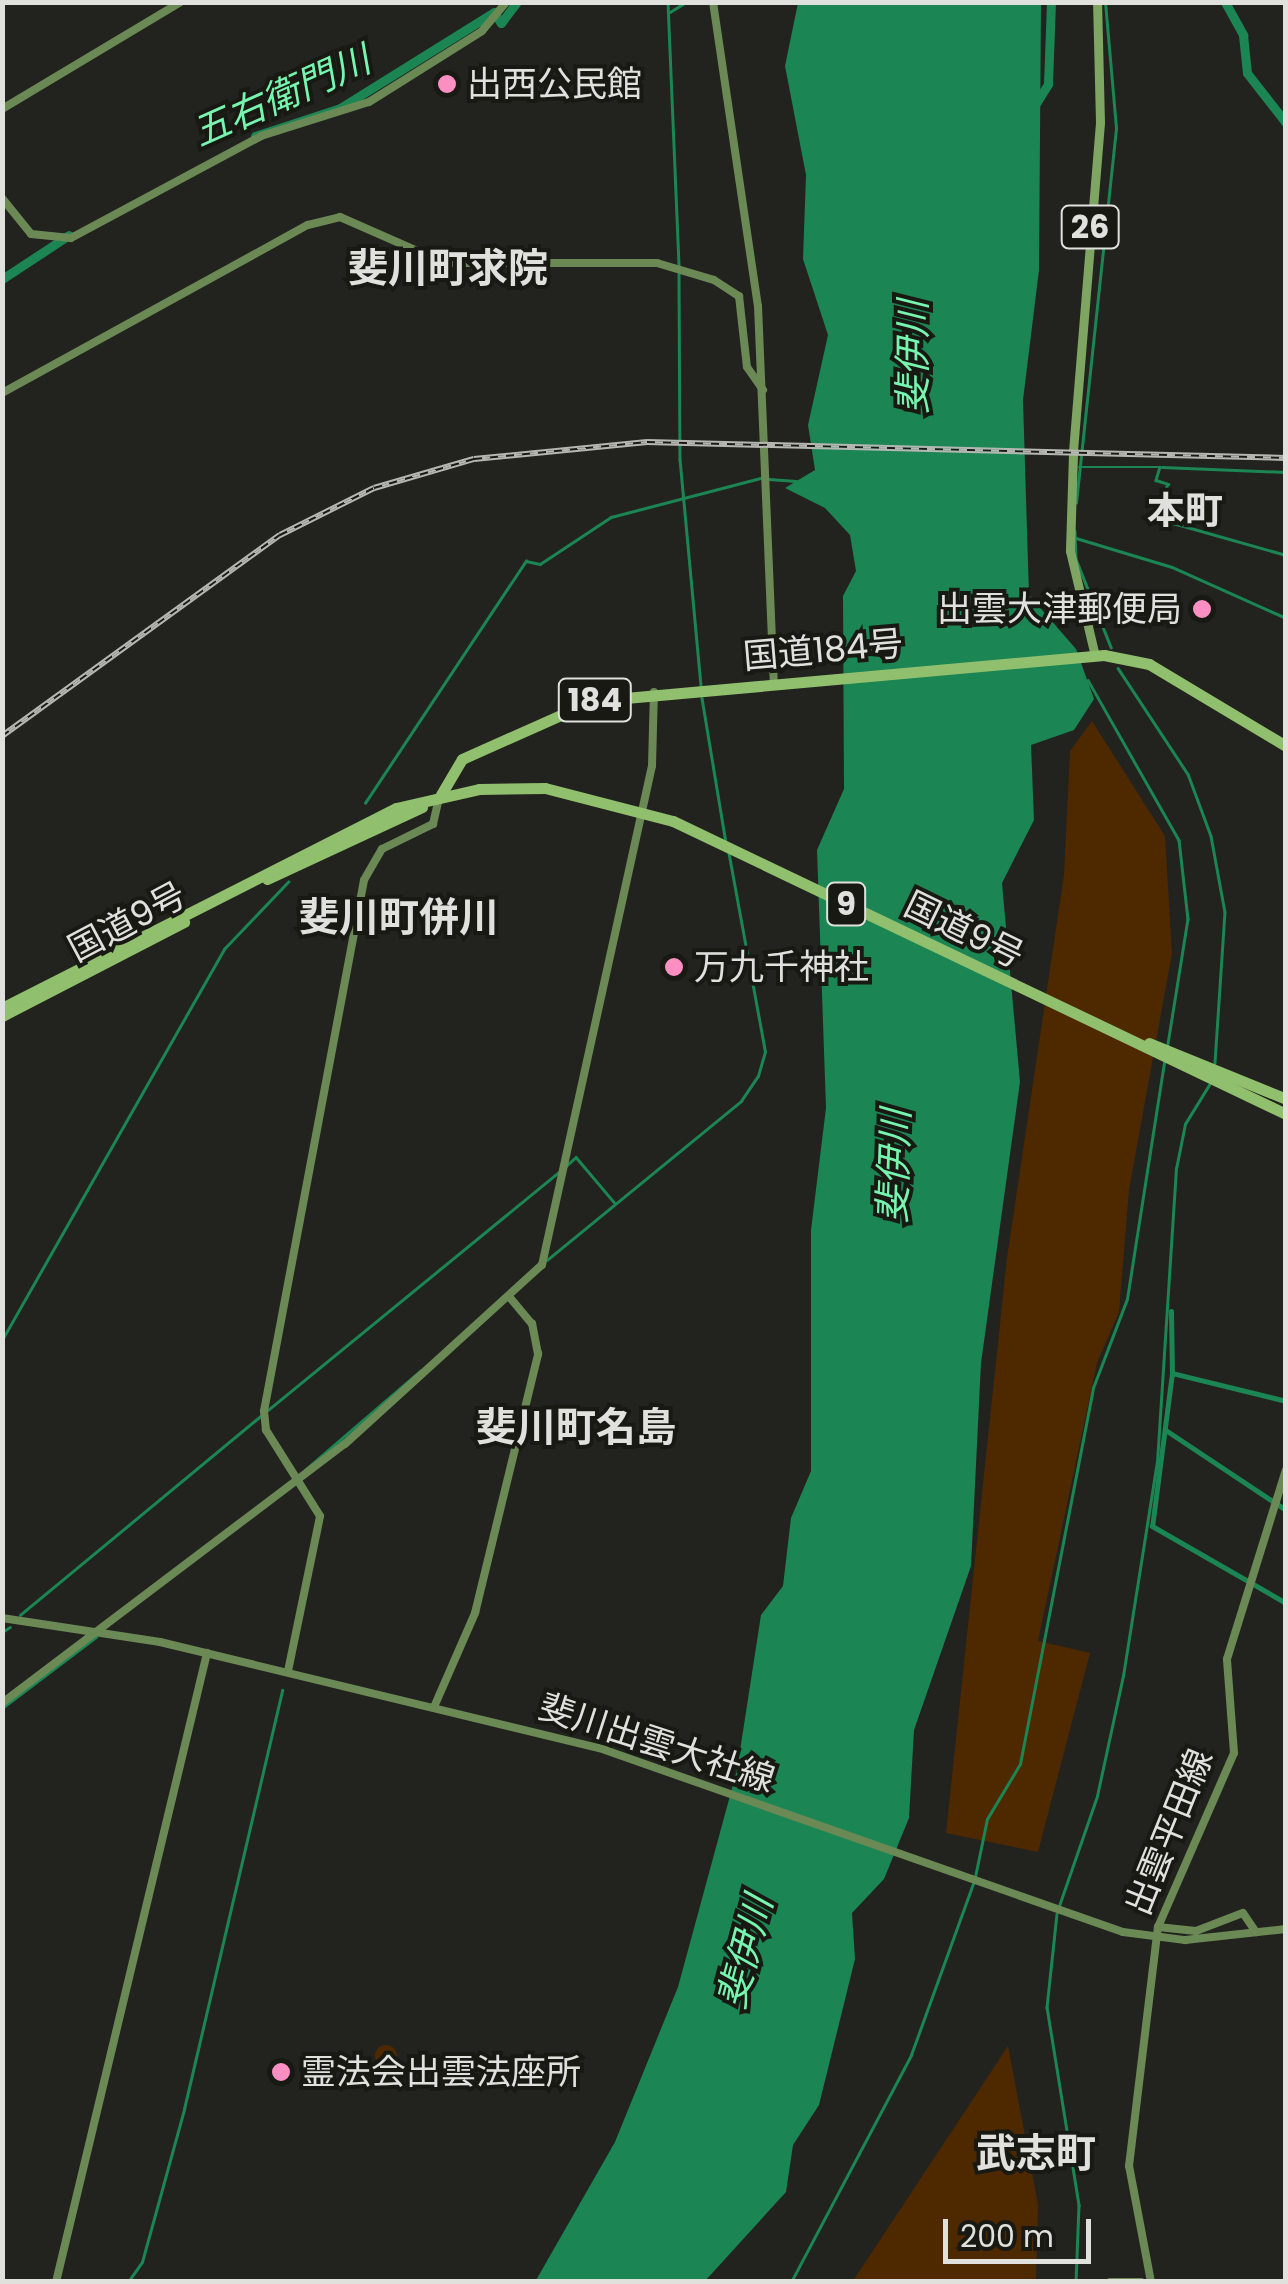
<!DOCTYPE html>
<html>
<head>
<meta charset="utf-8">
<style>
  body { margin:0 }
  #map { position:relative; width:1288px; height:2284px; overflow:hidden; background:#22221e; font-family:Poppins,"Noto Sans JP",sans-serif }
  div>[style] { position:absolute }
  .green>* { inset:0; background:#4e2900 }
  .round { border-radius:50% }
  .water>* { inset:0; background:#1b8653 }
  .stream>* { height:2.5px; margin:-1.25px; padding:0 1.25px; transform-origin:1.25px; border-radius:1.25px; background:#1b8653 }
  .canal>* { height:5px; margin:-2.5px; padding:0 2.5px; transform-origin:2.5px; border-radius:2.5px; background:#1b8653 }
  .river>* { height:9px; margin:-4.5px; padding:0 4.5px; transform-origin:4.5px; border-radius:4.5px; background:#1b8653 }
  .secondary>* { height:8px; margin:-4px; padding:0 4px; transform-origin:4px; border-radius:4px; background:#6a8955 }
  .primary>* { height:9px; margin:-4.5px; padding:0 4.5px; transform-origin:4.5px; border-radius:4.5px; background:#7ea562 }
  .highway>* { height:11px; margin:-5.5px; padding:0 5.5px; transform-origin:5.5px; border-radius:5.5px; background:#90bf6d }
  .rail>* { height:6px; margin-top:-3px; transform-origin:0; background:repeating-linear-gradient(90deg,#191914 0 8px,#b6b6b3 0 16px); box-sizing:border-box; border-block:2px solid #b6b6b3 }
  .dots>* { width:28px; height:28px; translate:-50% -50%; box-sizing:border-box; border:5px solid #191914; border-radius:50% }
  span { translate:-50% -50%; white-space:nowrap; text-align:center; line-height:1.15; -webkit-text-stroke:8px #191914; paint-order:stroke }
  .shield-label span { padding:2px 8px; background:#191914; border:2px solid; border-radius:8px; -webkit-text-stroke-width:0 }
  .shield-label { font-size:32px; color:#e0e0dd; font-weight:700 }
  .poi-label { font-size:35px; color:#e0e0dd }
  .left { translate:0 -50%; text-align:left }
  .right { translate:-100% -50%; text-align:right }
  .street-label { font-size:35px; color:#e0e0dd }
  .water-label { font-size:38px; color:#76f5ae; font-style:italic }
  .neighbourhood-label { font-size:38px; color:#e0e0dd; font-weight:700 }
  .quarter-label { font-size:40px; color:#e0e0dd; font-weight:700 }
  .frame { position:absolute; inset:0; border:5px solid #e0e0dd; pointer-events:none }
  .scale { position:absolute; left:943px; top:2219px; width:148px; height:45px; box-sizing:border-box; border:5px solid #e0e0dd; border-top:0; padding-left:12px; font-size:30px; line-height:35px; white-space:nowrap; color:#e0e0dd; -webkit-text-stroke:8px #191914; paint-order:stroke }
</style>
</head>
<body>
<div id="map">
  <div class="green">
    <i style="clip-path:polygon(1092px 721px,1165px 836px,1172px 953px,1129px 1190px,1119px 1312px,1097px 1363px,1038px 1641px,1090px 1653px,1038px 1852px,946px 1833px,1007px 1258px,1064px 875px,1070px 751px)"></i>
    <i class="round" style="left:375px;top:2045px;width:22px;height:22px"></i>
    <i style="clip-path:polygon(1008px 2046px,1038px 2204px,1036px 2281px,853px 2281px)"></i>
  </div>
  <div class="water">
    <i style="clip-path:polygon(798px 3px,1041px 3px,1039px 270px,1023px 400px,1029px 595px,1076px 649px,1094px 699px,1074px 730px,1031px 745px,1034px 820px,1002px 883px,1020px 1082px,981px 1363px,971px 1566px,914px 1730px,909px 1818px,884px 1879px,852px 1913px,855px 1959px,819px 2105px,793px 2145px,786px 2192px,705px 2281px,535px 2282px,615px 2142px,678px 1987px,737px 1770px,761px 1615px,783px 1586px,791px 1518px,811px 1471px,811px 1230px,826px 1108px,817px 850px,844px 789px,843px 596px,856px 571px,850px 535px,825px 508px,785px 488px,815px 470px,808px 425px,828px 335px,803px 259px,806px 175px,785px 66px)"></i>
  </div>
  <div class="stream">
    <i style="left:668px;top:2px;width:264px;rotate:87.6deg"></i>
    <i style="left:670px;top:12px;width:19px;rotate:-32deg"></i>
    <i style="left:679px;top:274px;width:185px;rotate:89.7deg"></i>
    <i style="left:680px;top:459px;width:227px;rotate:84.7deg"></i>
    <i style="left:1079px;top:467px;width:81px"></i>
    <i style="left:1160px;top:467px;width:14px;rotate:107deg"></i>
    <i style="left:1156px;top:480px;width:13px;rotate:18deg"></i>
    <i style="left:1168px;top:484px;width:26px;rotate:111deg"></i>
    <i style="left:1159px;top:508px;width:21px;rotate:47deg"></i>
    <i style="left:1173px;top:523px;width:117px;rotate:15.8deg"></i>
    <i style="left:1162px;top:467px;width:124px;rotate:2.3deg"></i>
    <i style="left:769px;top:479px;width:27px;rotate:4deg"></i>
    <i style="left:1076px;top:503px;width:377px;rotate:-83.9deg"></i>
    <i style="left:1116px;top:128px;width:126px;rotate:-95deg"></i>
    <i style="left:1075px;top:531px;width:28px;rotate:88deg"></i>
    <i style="left:1076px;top:559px;width:95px;rotate:68.3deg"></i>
    <i style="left:1076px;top:538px;width:100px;rotate:16.8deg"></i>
    <i style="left:1172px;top:567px;width:125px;rotate:24.1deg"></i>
    <i style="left:1118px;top:668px;width:127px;rotate:56.6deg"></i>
    <i style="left:1188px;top:774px;width:66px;rotate:69.6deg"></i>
    <i style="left:1211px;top:836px;width:77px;rotate:79.6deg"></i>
    <i style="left:1225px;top:912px;width:151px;rotate:93.8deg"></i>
    <i style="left:1088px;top:680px;width:184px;rotate:60.4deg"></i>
    <i style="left:1179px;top:840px;width:80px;rotate:83.5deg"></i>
    <i style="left:1188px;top:919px;width:127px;rotate:99.1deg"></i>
    <i style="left:702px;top:698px;width:147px;rotate:80.6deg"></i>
    <i style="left:365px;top:803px;width:291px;rotate:-56.4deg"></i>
    <i style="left:526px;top:561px;width:14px;rotate:12deg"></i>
    <i style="left:540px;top:564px;width:85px;rotate:-33.5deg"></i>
    <i style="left:611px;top:517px;width:155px;rotate:-14.6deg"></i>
    <i style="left:566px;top:1166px;width:13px;rotate:-42deg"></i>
    <i style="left:576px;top:1157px;width:59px;rotate:49.8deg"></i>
    <i style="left:547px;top:1260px;width:251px;rotate:-39.3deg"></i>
    <i style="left:741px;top:1101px;width:30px;rotate:-56deg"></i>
    <i style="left:758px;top:1076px;width:25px;rotate:-74deg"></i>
    <i style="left:765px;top:1052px;width:205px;rotate:-100.4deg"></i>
    <i style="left:2px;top:1340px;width:450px;rotate:-60.4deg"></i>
    <i style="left:224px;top:949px;width:93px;rotate:-46.3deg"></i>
    <i style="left:268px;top:1410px;width:377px;rotate:-39.3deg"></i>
    <i style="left:305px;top:1470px;width:152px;rotate:-40.7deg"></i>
    <i style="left:20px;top:1615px;width:314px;rotate:-39.6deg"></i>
    <i style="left:2px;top:1632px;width:9px;rotate:-32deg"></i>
    <i style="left:2px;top:1708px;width:118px;rotate:-37.1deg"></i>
    <i style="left:975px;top:1877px;width:59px;rotate:-78.3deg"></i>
    <i style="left:987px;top:1819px;width:64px;rotate:-59deg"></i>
    <i style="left:1020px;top:1764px;width:383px;rotate:-79deg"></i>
    <i style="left:1093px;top:1388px;width:95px;rotate:-69.1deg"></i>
    <i style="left:1127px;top:1299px;width:240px;rotate:-81.1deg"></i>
    <i style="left:1059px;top:1906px;width:116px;rotate:-70.9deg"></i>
    <i style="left:1097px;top:1796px;width:123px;rotate:-77.8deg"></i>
    <i style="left:1123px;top:1676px;width:217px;rotate:-81deg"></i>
    <i style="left:1157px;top:1462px;width:294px;rotate:-86.3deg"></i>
    <i style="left:1176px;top:1169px;width:46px;rotate:-78.7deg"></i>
    <i style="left:1185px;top:1124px;width:46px;rotate:-58.4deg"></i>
    <i style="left:1057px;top:1914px;width:94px;rotate:96.1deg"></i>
    <i style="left:1047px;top:2007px;width:201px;rotate:80.8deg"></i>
    <i style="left:1079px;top:2205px;width:77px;rotate:92.2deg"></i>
    <i style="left:128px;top:2282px;width:24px;rotate:-55deg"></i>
    <i style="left:142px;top:2262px;width:159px;rotate:-74.6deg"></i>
    <i style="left:184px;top:2109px;width:430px;rotate:-76.8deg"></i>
    <i style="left:791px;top:2282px;width:257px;rotate:-62.1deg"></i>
    <i style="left:911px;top:2055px;width:182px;rotate:-70.1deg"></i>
  </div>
  <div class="canal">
    <i style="left:1171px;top:1311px;width:64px;rotate:89.1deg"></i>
    <i style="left:1286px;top:1401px;width:117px;rotate:-166.2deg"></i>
    <i style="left:1172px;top:1373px;width:154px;rotate:97.4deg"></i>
    <i style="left:1152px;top:1526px;width:155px;rotate:29.9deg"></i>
    <i style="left:1167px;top:1431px;width:143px;rotate:33.6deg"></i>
  </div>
  <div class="river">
    <i style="left:1225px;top:2px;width:38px;rotate:61deg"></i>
    <i style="left:1243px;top:35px;width:38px;rotate:84deg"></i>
    <i style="left:1247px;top:73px;width:63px;rotate:52deg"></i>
    <i style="left:1030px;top:113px;width:34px;rotate:-58deg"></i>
    <i style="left:1048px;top:84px;width:82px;rotate:-87.9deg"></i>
    <i style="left:255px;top:136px;width:89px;rotate:-18.2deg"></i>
    <i style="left:340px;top:108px;width:181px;rotate:-31.9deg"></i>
    <i style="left:494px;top:12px;width:13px;rotate:58deg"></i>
    <i style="left:501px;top:23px;width:26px;rotate:-53deg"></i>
    <i style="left:2px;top:279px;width:80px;rotate:-33.3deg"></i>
  </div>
  <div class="secondary">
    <i style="left:713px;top:2px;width:307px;rotate:81.6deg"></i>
    <i style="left:758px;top:306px;width:376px;rotate:87.6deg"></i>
    <i style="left:2px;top:109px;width:209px;rotate:-30.9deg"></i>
    <i style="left:2px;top:198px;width:46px;rotate:51.1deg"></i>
    <i style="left:31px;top:234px;width:40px;rotate:5.7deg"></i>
    <i style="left:71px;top:238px;width:216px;rotate:-28.2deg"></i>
    <i style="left:261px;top:136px;width:113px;rotate:-17.5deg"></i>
    <i style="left:369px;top:102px;width:133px;rotate:-32.1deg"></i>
    <i style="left:482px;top:31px;width:38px;rotate:-50deg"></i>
    <i style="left:2px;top:393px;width:349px;rotate:-28.8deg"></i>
    <i style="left:308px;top:225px;width:33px;rotate:-14deg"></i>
    <i style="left:340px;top:217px;width:115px;rotate:23.7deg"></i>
    <i style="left:445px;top:263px;width:212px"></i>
    <i style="left:657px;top:263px;width:59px;rotate:16.6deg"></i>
    <i style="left:714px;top:280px;width:30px;rotate:33deg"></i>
    <i style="left:739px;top:296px;width:71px;rotate:83.6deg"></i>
    <i style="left:747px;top:367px;width:28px;rotate:55deg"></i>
    <i style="left:2px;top:1618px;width:160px;rotate:8.6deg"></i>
    <i style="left:160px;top:1642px;width:458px;rotate:13.6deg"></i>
    <i style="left:605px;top:1750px;width:549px;rotate:19.36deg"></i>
    <i style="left:1123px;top:1932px;width:63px;rotate:7.4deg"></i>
    <i style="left:1185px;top:1940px;width:102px;rotate:-6.2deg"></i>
    <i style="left:288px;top:1671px;width:158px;rotate:-78.3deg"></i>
    <i style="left:320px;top:1516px;width:102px;rotate:-122.1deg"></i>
    <i style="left:266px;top:1430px;width:19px;rotate:-96deg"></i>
    <i style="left:264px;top:1411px;width:540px;rotate:-79.33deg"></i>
    <i style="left:364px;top:880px;width:36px;rotate:-60deg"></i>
    <i style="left:382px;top:849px;width:57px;rotate:-26.1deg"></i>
    <i style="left:433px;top:824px;width:27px;rotate:-77deg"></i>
    <i style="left:2px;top:1703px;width:430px;rotate:-37.1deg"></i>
    <i style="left:345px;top:1444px;width:266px;rotate:-42.3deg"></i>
    <i style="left:542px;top:1265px;width:511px;rotate:-77.57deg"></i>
    <i style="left:652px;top:766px;width:74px;rotate:-88.5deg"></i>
    <i style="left:434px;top:1707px;width:103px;rotate:-66.4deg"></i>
    <i style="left:475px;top:1613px;width:267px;rotate:-76.3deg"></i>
    <i style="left:538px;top:1354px;width:31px;rotate:-101deg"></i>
    <i style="left:532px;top:1324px;width:35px;rotate:-130deg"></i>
    <i style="left:1158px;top:1927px;width:38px;rotate:6deg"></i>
    <i style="left:1196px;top:1931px;width:50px;rotate:-21deg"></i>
    <i style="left:1243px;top:1913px;width:23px;rotate:56deg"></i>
    <i style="left:56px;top:2282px;width:647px;rotate:-76.5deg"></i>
    <i style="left:1110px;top:2282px;width:31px"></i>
    <i style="left:1151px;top:2282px;width:118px;rotate:-100.7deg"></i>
    <i style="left:1129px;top:2166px;width:241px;rotate:-83.1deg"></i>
    <i style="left:1158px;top:1927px;width:190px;rotate:-66.4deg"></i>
    <i style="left:1234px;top:1753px;width:94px;rotate:-94.3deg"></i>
    <i style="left:1227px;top:1659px;width:198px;rotate:-72.7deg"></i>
  </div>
  <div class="primary">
    <i style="left:1073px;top:451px;width:330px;rotate:-85.3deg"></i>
    <i style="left:1100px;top:122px;width:120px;rotate:-91.4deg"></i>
    <i style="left:1073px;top:454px;width:97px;rotate:91.8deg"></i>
    <i style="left:1070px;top:551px;width:108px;rotate:76.6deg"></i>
  </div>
  <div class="highway">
    <i style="left:439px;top:798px;width:45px;rotate:-59.5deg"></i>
    <i style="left:462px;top:759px;width:142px;rotate:-24deg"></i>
    <i style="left:592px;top:701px;width:514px;rotate:-5.13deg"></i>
    <i style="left:1104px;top:655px;width:46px;rotate:11.3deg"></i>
    <i style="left:1149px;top:664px;width:160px;rotate:30.9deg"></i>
    <i style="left:267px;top:879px;width:171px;rotate:-24.9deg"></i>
    <i style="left:2px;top:1008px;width:442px;rotate:-26.9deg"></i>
    <i style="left:396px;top:808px;width:85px;rotate:-12.9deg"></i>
    <i style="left:479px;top:789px;width:66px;rotate:-0.9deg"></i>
    <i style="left:545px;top:788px;width:132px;rotate:14.5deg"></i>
    <i style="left:673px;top:821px;width:679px;rotate:25.55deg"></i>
    <i style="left:2px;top:1016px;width:205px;rotate:-27.3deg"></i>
    <i style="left:1149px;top:1043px;width:148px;rotate:22.2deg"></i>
  </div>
  <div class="rail">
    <i style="left:2px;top:736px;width:343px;rotate:-35.9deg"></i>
    <i style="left:280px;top:535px;width:105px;rotate:-26.6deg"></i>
    <i style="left:374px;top:488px;width:104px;rotate:-16.2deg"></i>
    <i style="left:474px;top:459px;width:174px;rotate:-5.6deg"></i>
    <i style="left:647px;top:442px;width:639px;rotate:1.43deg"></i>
  </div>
  <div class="dots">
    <i style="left:447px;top:84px;background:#fc8fc2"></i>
    <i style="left:1202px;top:609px;background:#fc8fc2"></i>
    <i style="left:674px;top:967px;background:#fc8fc2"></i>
    <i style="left:281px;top:2072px;background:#fc8fc2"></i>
  </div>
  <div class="shield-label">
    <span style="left:1090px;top:227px">26</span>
    <span style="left:595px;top:700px">184</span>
    <span style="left:846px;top:904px">9</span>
  </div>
  <div class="poi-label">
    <span class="left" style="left:467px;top:84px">出西公民館</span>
    <span class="right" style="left:1182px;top:609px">出雲大津郵便局</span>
    <span class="left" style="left:694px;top:967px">万九千神社</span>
    <span class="left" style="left:301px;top:2072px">霊法会出雲法座所</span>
  </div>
  <div class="street-label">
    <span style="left:823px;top:650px;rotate:-5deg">国道184号</span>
    <span style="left:127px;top:922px;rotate:-28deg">国道9号</span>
    <span style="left:964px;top:930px;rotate:26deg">国道9号</span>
    <span style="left:657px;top:1743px;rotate:18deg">斐川出雲大社線</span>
    <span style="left:1169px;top:1832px;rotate:-68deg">出雲平田線</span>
  </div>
  <div class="water-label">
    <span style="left:281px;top:96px;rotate:-24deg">五右衛門川</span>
    <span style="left:913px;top:357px;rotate:-90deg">斐伊川</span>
    <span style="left:894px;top:1166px;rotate:-88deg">斐伊川</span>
    <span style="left:745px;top:1952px;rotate:-75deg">斐伊川</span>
  </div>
  <div class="neighbourhood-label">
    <span style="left:1185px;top:511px">本町</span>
  </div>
  <div class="quarter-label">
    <span style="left:448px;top:268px">斐川町求院</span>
    <span style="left:399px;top:917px">斐川町併川</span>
    <span style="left:576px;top:1427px">斐川町名島</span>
    <span style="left:1036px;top:2153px">武志町</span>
  </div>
  <div class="frame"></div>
  <div class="scale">200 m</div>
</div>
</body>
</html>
